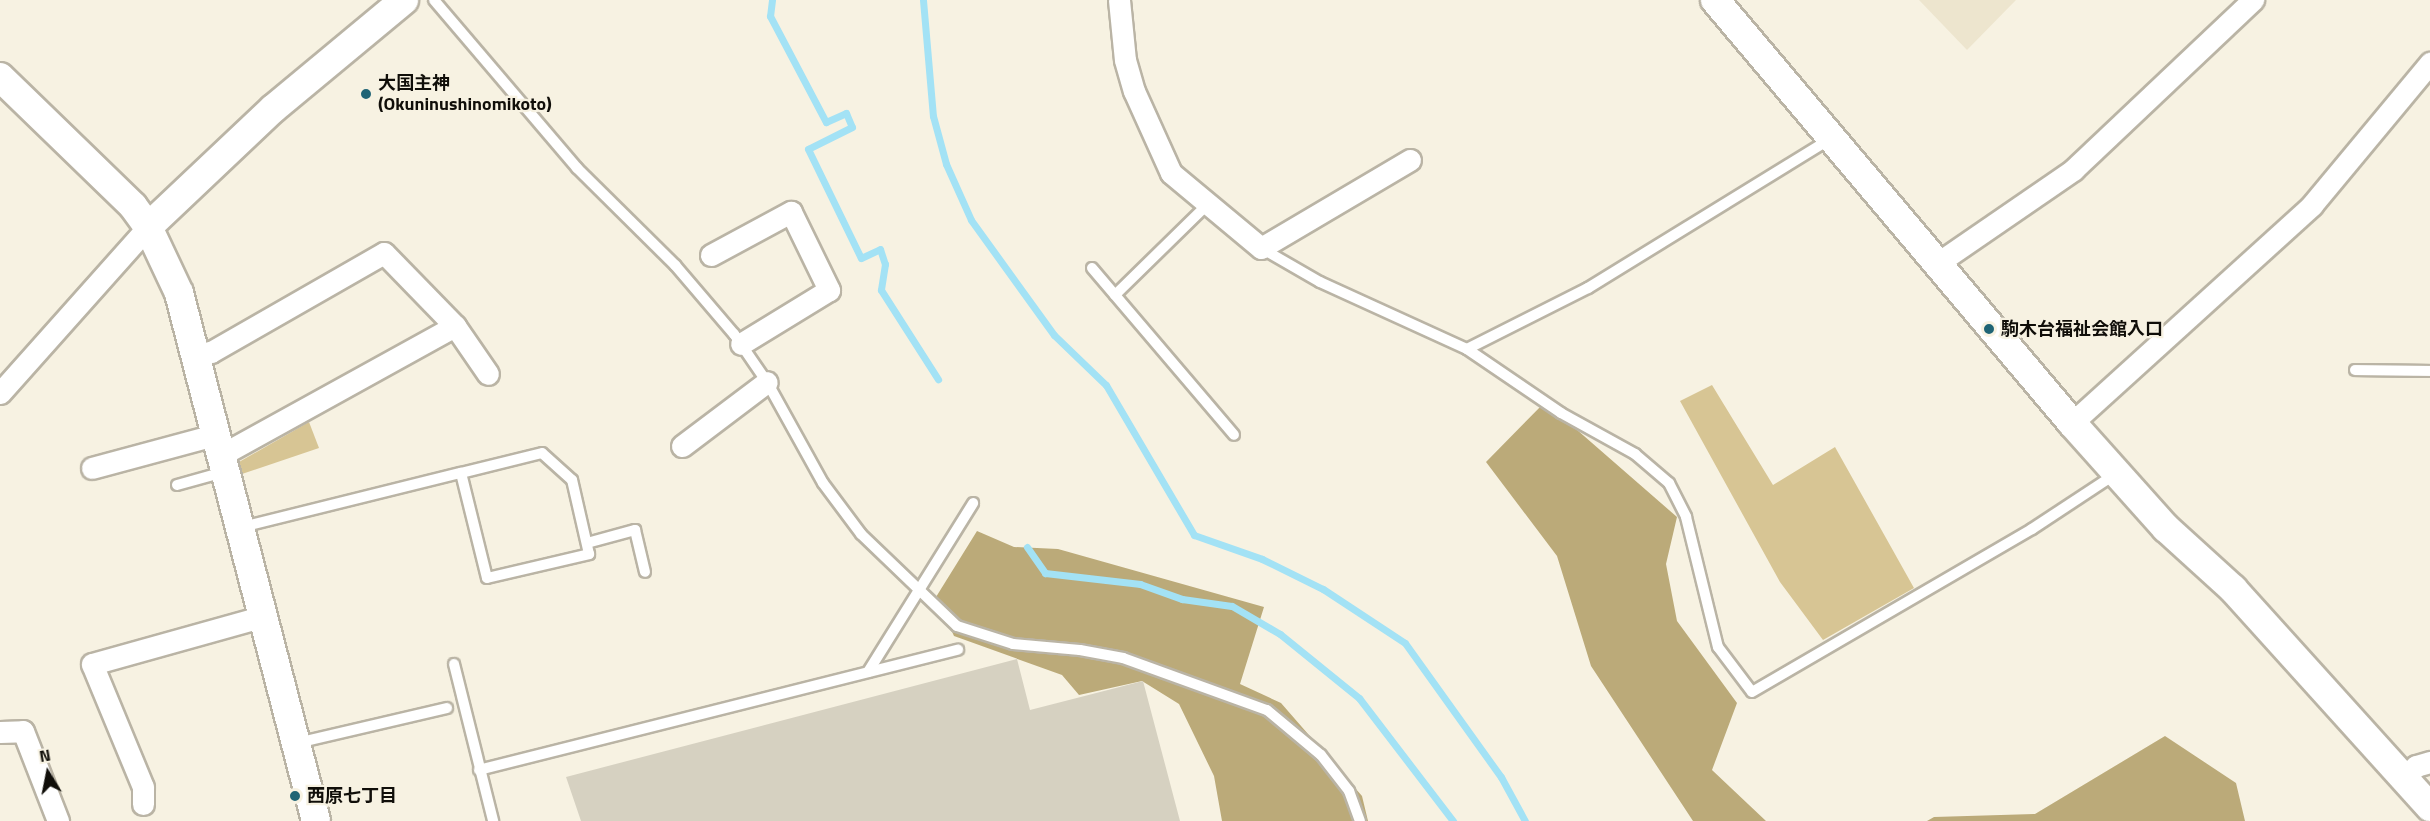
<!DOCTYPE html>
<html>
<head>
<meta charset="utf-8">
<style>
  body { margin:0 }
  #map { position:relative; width:2430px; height:821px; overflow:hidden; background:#f7f2e2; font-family:"Titillium Web","Noto Sans JP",sans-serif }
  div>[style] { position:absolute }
  .built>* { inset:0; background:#ede5ce }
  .green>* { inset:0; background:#d7c594 }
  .forest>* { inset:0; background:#bbaa79 }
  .stream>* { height:7px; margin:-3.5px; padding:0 3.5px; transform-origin:3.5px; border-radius:3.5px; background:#a3e2f5 }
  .building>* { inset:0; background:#d6d1c1 }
  .roads { filter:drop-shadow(2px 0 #bab4a5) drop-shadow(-2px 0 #bab4a5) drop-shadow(0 2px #bab4a5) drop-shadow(0 -2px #bab4a5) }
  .lane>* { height:10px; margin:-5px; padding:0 5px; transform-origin:5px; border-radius:5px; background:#fff }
  .street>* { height:21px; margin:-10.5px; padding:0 10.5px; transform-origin:10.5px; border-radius:10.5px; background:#fff }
  .secondary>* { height:28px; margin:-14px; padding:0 14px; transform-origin:14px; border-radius:14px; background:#fff }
  .dots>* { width:16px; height:16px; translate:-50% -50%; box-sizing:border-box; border:3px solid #f7f2e2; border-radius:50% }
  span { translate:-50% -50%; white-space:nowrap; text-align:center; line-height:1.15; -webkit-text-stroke:4.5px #f7f2e2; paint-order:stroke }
  .poi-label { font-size:18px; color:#100e09; font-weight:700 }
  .left { translate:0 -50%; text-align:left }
  .north { position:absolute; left:18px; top:743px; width:60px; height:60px; -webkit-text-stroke:4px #f7f2e2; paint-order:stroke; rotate:350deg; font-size:16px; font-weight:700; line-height:24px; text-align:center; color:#100e09 }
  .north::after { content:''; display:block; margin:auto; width:21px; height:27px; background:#100e09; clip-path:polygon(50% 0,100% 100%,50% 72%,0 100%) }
</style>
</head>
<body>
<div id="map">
  <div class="built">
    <i style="clip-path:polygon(1919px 0,2016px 0,1967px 50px)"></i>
  </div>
  <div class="green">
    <i style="clip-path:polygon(1712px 385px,1773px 485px,1835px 447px,1914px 588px,1823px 640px,1780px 582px,1680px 401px)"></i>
    <i style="clip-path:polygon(309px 422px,319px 448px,242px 474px,239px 462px)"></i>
  </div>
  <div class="forest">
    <i style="clip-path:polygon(1545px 402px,1677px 517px,1666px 564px,1677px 621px,1737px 703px,1712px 770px,1766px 821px,1693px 821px,1591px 666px,1557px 556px,1486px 462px)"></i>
    <i style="clip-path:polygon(977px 531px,1014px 547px,1058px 549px,1264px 607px,1240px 684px,1281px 703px,1362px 796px,1368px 821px,1222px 821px,1214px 776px,1179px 704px,1142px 681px,1079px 695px,1062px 675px,954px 636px,936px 597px)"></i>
    <i style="clip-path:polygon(2165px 736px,2236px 783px,2245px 821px,1927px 821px,1934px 817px,2035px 814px)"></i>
  </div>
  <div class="stream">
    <i style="left:772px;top:0;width:16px;rotate:97deg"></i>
    <i style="left:770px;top:16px;width:120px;rotate:62.2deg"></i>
    <i style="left:826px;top:122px;width:22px;rotate:-24deg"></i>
    <i style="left:846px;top:113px;width:15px;rotate:67deg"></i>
    <i style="left:852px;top:127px;width:49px;rotate:153.4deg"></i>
    <i style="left:808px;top:149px;width:121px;rotate:64.1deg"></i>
    <i style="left:861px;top:258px;width:21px;rotate:-25deg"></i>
    <i style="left:880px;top:249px;width:16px;rotate:72deg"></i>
    <i style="left:885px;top:264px;width:26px;rotate:99deg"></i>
    <i style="left:881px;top:290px;width:106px;rotate:57.4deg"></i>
    <i style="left:923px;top:0;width:116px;rotate:85.1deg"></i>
    <i style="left:933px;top:116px;width:50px;rotate:74.8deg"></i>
    <i style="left:946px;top:164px;width:61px;rotate:65.9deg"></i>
    <i style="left:971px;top:220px;width:142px;rotate:54.2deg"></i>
    <i style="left:1054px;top:335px;width:72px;rotate:43.9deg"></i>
    <i style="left:1106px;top:385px;width:174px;rotate:59.6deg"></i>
    <i style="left:1194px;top:535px;width:72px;rotate:19.4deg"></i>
    <i style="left:1262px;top:559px;width:68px;rotate:26.2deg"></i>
    <i style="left:1323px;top:589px;width:98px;rotate:33.4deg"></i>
    <i style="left:1405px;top:643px;width:165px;rotate:54.4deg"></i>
    <i style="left:1501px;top:777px;width:50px;rotate:61.4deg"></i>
    <i style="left:1027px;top:547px;width:32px;rotate:55deg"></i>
    <i style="left:1045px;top:573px;width:96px;rotate:6.6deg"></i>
    <i style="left:1140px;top:584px;width:45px;rotate:19.7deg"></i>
    <i style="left:1182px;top:599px;width:50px;rotate:8deg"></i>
    <i style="left:1232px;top:606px;width:56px;rotate:30.3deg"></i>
    <i style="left:1280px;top:634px;width:102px;rotate:39deg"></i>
    <i style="left:1359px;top:698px;width:155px;rotate:52.6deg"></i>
  </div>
  <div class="building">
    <i style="clip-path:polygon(1017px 659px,1030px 710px,1143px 681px,1180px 821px,581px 821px,566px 777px)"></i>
  </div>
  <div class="roads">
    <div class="lane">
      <i style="left:434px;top:0;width:221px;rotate:49.6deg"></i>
      <i style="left:577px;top:168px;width:138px;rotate:44.7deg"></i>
      <i style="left:675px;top:265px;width:91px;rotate:49.5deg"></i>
      <i style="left:734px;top:334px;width:58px;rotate:55.5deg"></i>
      <i style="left:767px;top:382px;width:115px;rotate:61deg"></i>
      <i style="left:823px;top:483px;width:64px;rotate:53.3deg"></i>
      <i style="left:861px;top:534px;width:133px;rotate:43.8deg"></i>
      <i style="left:957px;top:626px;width:59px;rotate:17.8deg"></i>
      <i style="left:1013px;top:644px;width:67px;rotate:5.1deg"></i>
      <i style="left:1080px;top:650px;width:44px;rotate:10.5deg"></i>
      <i style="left:1123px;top:658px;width:153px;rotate:19.9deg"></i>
      <i style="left:1267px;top:710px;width:70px;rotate:39.8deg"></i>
      <i style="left:1321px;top:755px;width:46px;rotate:52.1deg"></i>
      <i style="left:1349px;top:791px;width:32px;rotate:70deg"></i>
      <i style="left:1261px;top:248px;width:68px;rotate:30deg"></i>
      <i style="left:1320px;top:282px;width:162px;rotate:24.5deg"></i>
      <i style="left:1467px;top:349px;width:136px;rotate:-26.8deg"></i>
      <i style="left:1588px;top:288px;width:284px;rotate:-31.6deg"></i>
      <i style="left:1092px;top:268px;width:219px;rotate:49.6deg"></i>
      <i style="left:1115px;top:295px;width:129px;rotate:-44.4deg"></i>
      <i style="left:1467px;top:349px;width:114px;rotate:34.2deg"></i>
      <i style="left:1561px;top:413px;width:85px;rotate:29deg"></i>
      <i style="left:1635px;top:454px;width:45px;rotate:40.5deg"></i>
      <i style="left:1669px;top:483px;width:38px;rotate:63deg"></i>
      <i style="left:1686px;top:517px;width:134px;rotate:76.2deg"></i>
      <i style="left:1718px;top:647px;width:56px;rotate:52.9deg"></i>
      <i style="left:1752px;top:692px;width:324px;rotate:-30.2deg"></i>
      <i style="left:2032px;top:529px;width:102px;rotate:-33.4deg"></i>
      <i style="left:2355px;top:370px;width:75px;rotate:0.8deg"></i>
      <i style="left:177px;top:485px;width:49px;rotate:-15.5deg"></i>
      <i style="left:242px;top:527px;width:226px;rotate:-13.9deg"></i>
      <i style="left:461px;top:473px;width:108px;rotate:76.1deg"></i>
      <i style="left:487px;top:578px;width:105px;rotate:-13.2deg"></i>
      <i style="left:589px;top:554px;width:76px;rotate:-102.9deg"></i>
      <i style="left:572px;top:480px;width:40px;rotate:-138deg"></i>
      <i style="left:542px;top:453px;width:83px;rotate:166.1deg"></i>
      <i style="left:587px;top:543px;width:50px;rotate:-15.2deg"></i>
      <i style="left:635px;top:530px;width:43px;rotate:76.6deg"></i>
      <i style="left:454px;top:664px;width:162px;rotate:76deg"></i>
      <i style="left:868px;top:672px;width:199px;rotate:-58.1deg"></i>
      <i style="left:297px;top:743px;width:154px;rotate:-13.1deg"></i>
      <i style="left:479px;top:770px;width:494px;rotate:-14.1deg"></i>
    </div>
    <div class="street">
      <i style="left:1119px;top:0;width:60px;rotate:84.3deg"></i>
      <i style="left:1125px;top:60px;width:32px;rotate:74deg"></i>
      <i style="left:1134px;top:91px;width:90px;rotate:65.7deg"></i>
      <i style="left:1171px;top:173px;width:117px;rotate:39.8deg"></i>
      <i style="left:1261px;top:248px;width:173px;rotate:-30.6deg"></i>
      <i style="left:711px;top:255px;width:91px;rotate:-28.3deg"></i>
      <i style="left:791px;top:212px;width:87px;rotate:64deg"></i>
      <i style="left:829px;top:290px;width:103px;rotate:148.5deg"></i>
      <i style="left:1935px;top:265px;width:168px;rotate:-34.5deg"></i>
      <i style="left:2073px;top:170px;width:248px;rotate:-43.4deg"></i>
      <i style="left:198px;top:354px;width:13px;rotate:-9deg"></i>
      <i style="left:211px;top:352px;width:199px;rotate:-29.8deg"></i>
      <i style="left:384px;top:253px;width:102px;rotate:45.8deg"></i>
      <i style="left:455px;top:326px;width:58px;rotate:55.5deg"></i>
      <i style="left:0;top:393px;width:222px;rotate:-48.3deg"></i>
      <i style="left:2072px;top:423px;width:324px;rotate:-42.2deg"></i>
      <i style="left:2312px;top:205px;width:185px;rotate:-50.3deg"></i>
      <i style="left:682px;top:446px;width:106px;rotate:-37deg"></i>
      <i style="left:223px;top:454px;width:265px;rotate:-28.9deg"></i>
      <i style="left:92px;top:468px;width:131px;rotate:-15.1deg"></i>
      <i style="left:0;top:732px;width:23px;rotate:-2deg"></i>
      <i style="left:23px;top:731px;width:97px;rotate:68.7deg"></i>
      <i style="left:2404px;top:778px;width:17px;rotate:-45deg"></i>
      <i style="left:2416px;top:766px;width:15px;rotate:-16deg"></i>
      <i style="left:143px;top:804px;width:17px;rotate:-90deg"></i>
      <i style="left:143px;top:787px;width:133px;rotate:-112.5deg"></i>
      <i style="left:92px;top:664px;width:179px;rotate:-15.6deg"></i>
    </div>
    <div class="secondary">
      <i style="left:1715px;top:0;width:554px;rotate:49.84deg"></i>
      <i style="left:2072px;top:423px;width:141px;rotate:48.2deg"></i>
      <i style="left:2166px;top:528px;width:91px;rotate:42.3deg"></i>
      <i style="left:2233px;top:589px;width:294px;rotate:47.9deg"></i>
      <i style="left:0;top:77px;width:185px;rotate:44.1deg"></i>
      <i style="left:133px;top:206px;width:26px;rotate:54deg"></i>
      <i style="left:148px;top:227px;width:73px;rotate:64.8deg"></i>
      <i style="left:179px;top:293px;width:545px;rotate:75.45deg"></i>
      <i style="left:148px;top:227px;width:173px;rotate:-43.4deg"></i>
      <i style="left:274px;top:108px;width:169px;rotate:-39.7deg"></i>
    </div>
  </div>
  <div class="dots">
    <i style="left:366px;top:94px;background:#1f6475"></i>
    <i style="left:1989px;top:329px;background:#1f6475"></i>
    <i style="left:295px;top:796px;background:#1f6475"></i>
  </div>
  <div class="poi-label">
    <span class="left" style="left:378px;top:94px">大国主神<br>(Okuninushinomikoto)</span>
    <span class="left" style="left:2001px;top:329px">駒木台福祉会館入口</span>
    <span class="left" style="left:307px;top:796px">西原七丁目</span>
  </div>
  <div class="north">N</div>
</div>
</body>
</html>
